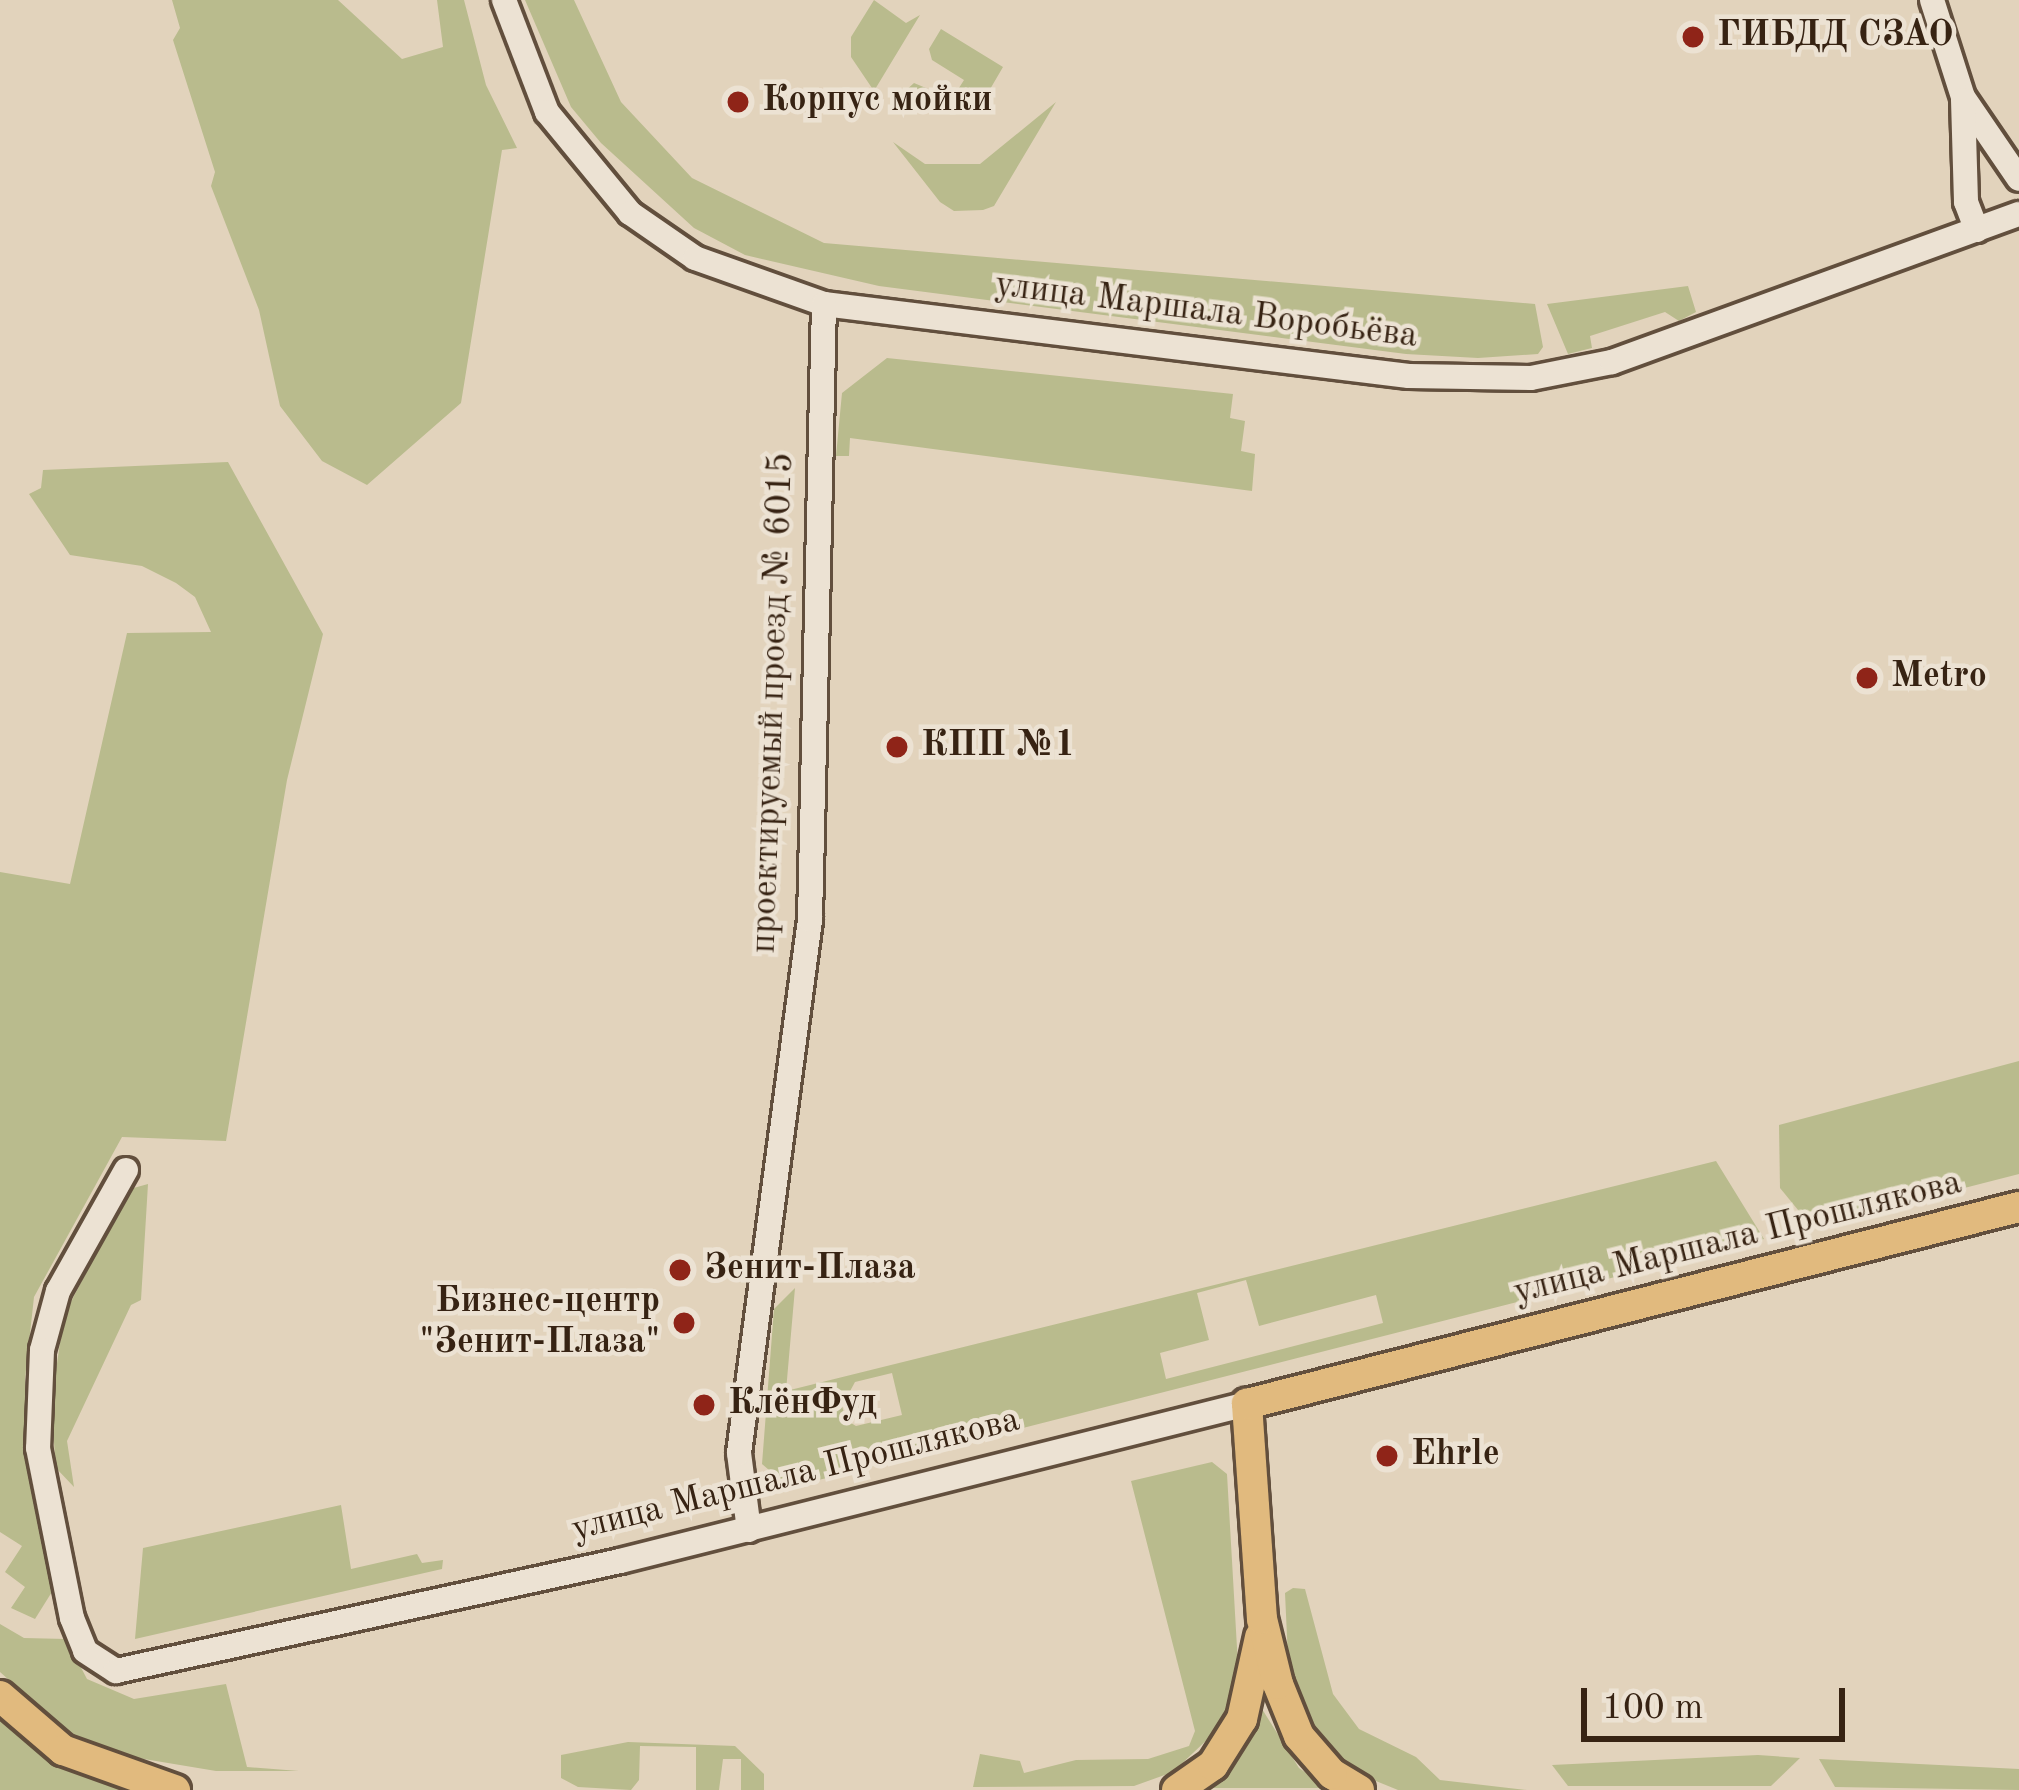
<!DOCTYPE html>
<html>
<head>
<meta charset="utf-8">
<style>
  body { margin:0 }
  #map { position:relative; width:2019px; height:1790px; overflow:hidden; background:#e2d3bc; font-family:"Old Standard TT",serif }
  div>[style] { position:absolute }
  .green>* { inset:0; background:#b9bb8d }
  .roads { filter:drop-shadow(3px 0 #624f3d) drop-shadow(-3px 0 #624f3d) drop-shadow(0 3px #624f3d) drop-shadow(0 -3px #624f3d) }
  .minor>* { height:24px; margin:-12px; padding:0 12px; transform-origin:12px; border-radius:12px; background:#ece2d3 }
  .major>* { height:30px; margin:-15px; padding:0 15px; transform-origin:15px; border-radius:15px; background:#e1ba7e }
  .dots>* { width:33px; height:33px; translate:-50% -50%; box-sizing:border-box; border:6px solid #ece2d3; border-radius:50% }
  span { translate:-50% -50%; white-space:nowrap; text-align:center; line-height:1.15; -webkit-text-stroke:9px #ece2d3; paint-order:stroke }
  .poi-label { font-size:36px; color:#372313; font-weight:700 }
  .left { translate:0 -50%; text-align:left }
  .right { translate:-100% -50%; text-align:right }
  .street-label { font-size:36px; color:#372313 }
  .scale { position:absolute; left:1581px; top:1688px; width:264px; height:54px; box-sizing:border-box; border:6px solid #372313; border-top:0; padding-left:15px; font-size:36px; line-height:42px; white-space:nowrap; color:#372313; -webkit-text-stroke:9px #ece2d3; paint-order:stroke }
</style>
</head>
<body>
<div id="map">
  <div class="green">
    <i style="clip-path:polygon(172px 0,338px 0,402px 59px,443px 47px,437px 0,464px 0,486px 85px,517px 148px,502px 150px,461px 403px,367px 485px,322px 461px,280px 406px,259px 310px,211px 186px,215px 172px,173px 40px,180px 28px)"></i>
    <i style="clip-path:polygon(525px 0,574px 0,621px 102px,692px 178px,824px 243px,1535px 304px,1543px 347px,1538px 354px,1478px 358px,1406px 354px,879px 286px,745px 255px,694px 228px,601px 143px,571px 107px)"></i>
    <i style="clip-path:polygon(874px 0,906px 23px,920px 15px,874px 91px,851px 57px,851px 37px)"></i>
    <i style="clip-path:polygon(941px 29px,1003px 67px,989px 91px,951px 109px,893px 102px,914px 83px,952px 99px,964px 80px,932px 60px,929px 49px)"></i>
    <i style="clip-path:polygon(1056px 102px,994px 206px,983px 210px,954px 211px,940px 202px,893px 142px,925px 164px,980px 164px)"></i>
    <i style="clip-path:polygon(1688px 286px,1696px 312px,1679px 321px,1665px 312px,1590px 336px,1592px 348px,1568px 354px,1547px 304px)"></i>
    <i style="clip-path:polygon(887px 358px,1233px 394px,1230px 418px,1245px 421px,1241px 451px,1255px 454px,1252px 491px,850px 438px,849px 456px,836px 456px,842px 393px)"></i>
    <i style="clip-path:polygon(228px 462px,323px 634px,287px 780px,226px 1141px,122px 1137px,34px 1297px,25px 1379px,28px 1472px,55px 1587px,35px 1619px,11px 1608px,25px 1587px,5px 1572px,22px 1546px,0 1532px,0 872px,70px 884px,127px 633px,211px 632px,195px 597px,176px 583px,142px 566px,70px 555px,29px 494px,41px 488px,43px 470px)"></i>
    <i style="clip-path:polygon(2019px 1061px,2019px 1174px,1812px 1227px,1780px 1188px,1779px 1125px)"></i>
    <i style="clip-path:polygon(evenodd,1716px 1161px,1764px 1239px,799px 1485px,784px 1483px,762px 1464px,774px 1309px,795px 1288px,786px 1391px,1716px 1161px,1246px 1280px,1259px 1326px,1376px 1295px,1383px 1323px,1166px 1379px,1160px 1353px,1209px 1340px,1197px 1293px,1246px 1280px,1716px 1161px,892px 1373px,902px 1415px,856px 1426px,846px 1420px,842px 1406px,855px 1382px,892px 1373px)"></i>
    <i style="clip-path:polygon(148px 1184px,141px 1300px,131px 1305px,67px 1441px,74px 1487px,56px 1468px,51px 1405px,64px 1315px,130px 1189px)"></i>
    <i style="clip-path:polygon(1212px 1462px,1227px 1474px,1238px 1665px,1227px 1714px,1213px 1734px,1173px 1772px,1134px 1786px,973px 1787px,980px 1754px,1020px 1761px,1024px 1773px,1076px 1760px,1148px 1759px,1189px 1746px,1195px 1731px,1131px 1481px)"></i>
    <i style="clip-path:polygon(341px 1505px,351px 1569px,417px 1554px,422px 1563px,443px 1560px,442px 1569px,135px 1639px,143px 1548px)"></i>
    <i style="clip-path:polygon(1293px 1588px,1305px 1589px,1333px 1694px,1359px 1729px,1416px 1757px,1440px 1780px,1527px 1790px,1398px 1790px,1344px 1768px,1314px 1739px,1289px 1680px,1285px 1593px)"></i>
    <i style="clip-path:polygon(0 1624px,24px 1638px,66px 1639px,87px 1679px,134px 1699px,226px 1684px,247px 1767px,299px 1771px,216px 1771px,138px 1758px,134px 1765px,78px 1741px,0 1672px)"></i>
    <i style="clip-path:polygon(0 1709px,78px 1770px,127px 1790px,0 1790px)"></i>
    <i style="clip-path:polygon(1262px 1709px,1299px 1768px,1328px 1788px,1204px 1788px,1235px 1760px)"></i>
    <i style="clip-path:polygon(628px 1742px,735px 1746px,764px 1774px,764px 1790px,741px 1790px,741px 1759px,723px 1759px,719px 1790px,696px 1790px,696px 1747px,640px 1746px,639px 1780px,631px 1790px,578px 1787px,561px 1778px,561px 1755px)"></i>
    <i style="clip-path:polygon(1758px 1755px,1800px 1758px,1771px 1786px,1568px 1786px,1552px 1765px)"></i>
    <i style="clip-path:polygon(1819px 1759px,2019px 1769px,2019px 1790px,1835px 1787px)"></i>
  </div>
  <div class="roads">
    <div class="minor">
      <i style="left:504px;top:0;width:120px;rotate:69deg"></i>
      <i style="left:547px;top:112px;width:131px;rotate:50.6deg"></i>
      <i style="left:630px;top:213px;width:79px;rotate:34.7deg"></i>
      <i style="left:695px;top:258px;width:137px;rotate:19.6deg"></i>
      <i style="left:824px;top:304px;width:589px;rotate:7.02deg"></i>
      <i style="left:1409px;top:376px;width:122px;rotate:0.9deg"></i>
      <i style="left:1531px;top:378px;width:83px;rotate:-11.2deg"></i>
      <i style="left:1612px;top:362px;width:433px;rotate:-20deg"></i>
      <i style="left:1932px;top:0;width:102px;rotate:72.3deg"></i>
      <i style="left:1963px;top:97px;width:99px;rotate:55.7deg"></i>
      <i style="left:1963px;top:100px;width:102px;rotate:88.3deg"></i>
      <i style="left:1966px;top:202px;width:30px;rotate:69deg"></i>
      <i style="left:126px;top:1170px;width:139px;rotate:119.3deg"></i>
      <i style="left:58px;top:1291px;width:61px;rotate:105.2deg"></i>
      <i style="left:42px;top:1350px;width:98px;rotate:92.3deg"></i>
      <i style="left:38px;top:1448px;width:173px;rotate:78.7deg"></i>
      <i style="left:72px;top:1618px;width:35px;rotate:68deg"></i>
      <i style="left:85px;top:1651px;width:37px;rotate:33deg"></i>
      <i style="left:116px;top:1671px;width:516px;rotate:-12.31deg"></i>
      <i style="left:620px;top:1561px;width:646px;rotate:-14.06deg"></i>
      <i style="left:749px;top:1530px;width:78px;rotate:-97.4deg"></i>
      <i style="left:739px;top:1453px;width:538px;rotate:-82.41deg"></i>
      <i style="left:810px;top:920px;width:616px;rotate:-88.7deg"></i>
    </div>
    <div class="major">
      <i style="left:0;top:1696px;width:83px;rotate:40.6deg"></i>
      <i style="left:63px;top:1750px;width:119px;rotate:19.7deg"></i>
      <i style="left:1177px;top:1790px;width:44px;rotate:-34.8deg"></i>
      <i style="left:1213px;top:1765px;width:54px;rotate:-57.8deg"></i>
      <i style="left:1242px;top:1719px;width:84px;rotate:-77.6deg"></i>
      <i style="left:1359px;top:1790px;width:31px;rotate:-149deg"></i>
      <i style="left:1332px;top:1774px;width:50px;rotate:-131deg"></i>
      <i style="left:1299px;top:1736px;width:56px;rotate:-112deg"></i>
      <i style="left:1278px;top:1684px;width:67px;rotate:-103.8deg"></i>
      <i style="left:1262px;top:1619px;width:216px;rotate:-94deg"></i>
      <i style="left:1247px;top:1404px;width:797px;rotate:-14.32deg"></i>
    </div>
  </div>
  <div class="dots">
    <i style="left:1693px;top:37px;background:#8f2418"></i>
    <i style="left:738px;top:102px;background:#8f2418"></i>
    <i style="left:1867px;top:678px;background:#8f2418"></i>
    <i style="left:897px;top:747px;background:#8f2418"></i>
    <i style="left:680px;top:1270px;background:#8f2418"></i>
    <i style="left:684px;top:1323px;background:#8f2418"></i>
    <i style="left:704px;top:1405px;background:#8f2418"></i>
    <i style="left:1387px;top:1456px;background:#8f2418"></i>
  </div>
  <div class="poi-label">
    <span class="left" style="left:1717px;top:37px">ГИБДД СЗАО</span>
    <span class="left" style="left:762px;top:102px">Корпус мойки</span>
    <span class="left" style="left:1891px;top:678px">Metro</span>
    <span class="left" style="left:921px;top:747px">КПП №1</span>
    <span class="left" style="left:704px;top:1270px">Зенит-Плаза</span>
    <span class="right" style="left:660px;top:1323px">Бизнес-центр<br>"Зенит-Плаза"</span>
    <span class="left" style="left:728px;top:1405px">КлёнФуд</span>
    <span class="left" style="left:1411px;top:1456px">Ehrle</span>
  </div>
  <div class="street-label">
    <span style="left:1206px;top:312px;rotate:7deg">улица Маршала Воробьёва</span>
    <span style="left:774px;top:703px;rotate:-88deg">проектируемый проезд № 6015</span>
    <span style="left:1738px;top:1239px;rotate:-14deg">улица Маршала Прошлякова</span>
    <span style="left:796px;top:1476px;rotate:-14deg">улица Маршала Прошлякова</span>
  </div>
  <div class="scale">100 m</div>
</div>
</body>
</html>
